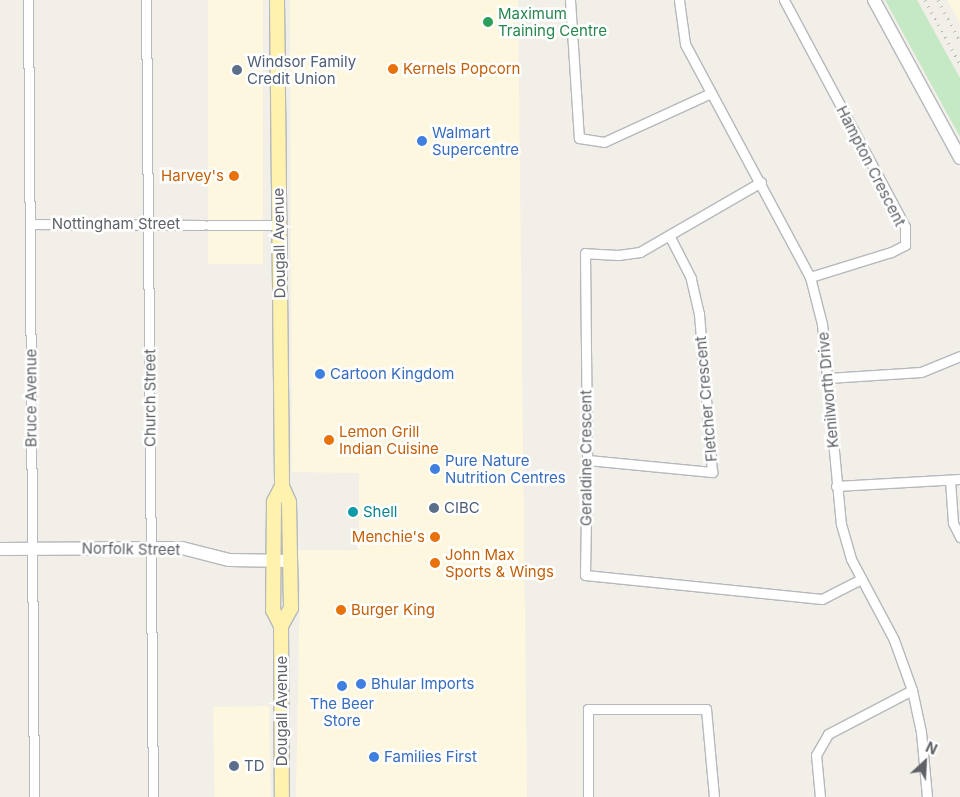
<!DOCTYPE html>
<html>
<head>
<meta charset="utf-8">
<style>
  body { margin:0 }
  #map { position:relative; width:960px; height:797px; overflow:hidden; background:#f1efe8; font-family:Inter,sans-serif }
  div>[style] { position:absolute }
  .commercial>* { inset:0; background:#fef7e0; transform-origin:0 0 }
  .green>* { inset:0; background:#c5e8c5 }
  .roads { filter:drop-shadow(1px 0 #b5b8bc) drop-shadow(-1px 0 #b5b8bc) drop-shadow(0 1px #b5b8bc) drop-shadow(0 -1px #b5b8bc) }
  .street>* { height:9px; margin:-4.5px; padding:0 4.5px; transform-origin:4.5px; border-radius:4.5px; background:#fff }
  .secondary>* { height:12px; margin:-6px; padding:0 6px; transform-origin:6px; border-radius:6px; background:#fff }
  .primary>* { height:14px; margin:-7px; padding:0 7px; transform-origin:7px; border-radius:7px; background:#fff2af }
  .rail>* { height:2.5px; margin-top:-1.25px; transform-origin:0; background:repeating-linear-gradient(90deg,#b6b7b8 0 1px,transparent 0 7px) }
  .dots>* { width:14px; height:14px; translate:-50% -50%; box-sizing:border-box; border:2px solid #fff; border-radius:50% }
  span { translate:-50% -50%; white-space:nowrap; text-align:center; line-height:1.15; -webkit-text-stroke:5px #fff; paint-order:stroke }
  .leisure-label { font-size:15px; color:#27864d }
  .left { translate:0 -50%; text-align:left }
  .service-label { font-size:15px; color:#4e5e75 }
  .food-label { font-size:15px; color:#c56008 }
  .right { translate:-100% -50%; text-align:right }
  .shop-label { font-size:15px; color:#366cbe }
  .street-label { font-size:15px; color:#5f6368 }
  .culture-label { font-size:15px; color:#0d838f }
  .north { position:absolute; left:900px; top:737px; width:50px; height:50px; -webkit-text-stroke:4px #fff; paint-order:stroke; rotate:25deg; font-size:14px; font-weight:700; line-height:20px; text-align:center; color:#5f6368 }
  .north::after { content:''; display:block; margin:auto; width:18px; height:22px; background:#5f6368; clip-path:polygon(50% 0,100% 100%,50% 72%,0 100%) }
</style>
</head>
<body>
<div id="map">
  <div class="commercial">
    <i style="left:208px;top:0;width:55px;height:264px"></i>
    <i style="clip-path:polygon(290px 0,518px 0,527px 797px,296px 797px,300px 581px,295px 550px,359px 550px,359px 473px,292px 472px)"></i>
    <i style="clip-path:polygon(947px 0,960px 0,960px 23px)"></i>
    <i style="left:269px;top:706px;width:91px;height:56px;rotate:89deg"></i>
  </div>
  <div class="green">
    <i style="clip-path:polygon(885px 0,917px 0,960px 78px,960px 137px)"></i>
  </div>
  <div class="roads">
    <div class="street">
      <i style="left:28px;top:0;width:797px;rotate:89.57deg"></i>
      <i style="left:146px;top:0;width:797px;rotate:89.5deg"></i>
      <i style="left:570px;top:0;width:138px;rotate:86.3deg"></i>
      <i style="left:579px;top:138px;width:25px;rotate:9deg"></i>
      <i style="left:604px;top:142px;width:118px;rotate:-24.6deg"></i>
      <i style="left:679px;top:0;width:44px;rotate:82.2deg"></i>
      <i style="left:685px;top:44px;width:264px;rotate:61.8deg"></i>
      <i style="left:810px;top:277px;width:49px;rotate:75.7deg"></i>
      <i style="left:822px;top:324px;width:201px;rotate:84.6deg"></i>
      <i style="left:841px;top:524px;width:36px;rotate:74deg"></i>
      <i style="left:851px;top:559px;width:92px;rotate:62deg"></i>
      <i style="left:894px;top:640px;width:53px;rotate:70.2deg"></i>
      <i style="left:912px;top:690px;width:43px;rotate:77.9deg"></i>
      <i style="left:921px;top:732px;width:65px;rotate:84.7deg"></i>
      <i style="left:784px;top:0;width:257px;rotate:61.9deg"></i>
      <i style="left:905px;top:227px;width:18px;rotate:90deg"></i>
      <i style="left:905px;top:245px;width:16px;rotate:153deg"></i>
      <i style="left:891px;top:252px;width:85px;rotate:162.8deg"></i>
      <i style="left:761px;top:182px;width:140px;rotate:150deg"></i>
      <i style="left:640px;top:252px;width:22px;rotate:172deg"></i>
      <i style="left:618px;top:255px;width:33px;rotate:-177deg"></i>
      <i style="left:585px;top:253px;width:207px;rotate:89.4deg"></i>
      <i style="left:587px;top:460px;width:115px;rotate:91deg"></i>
      <i style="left:585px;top:575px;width:238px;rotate:5.8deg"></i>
      <i style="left:822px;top:599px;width:44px;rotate:-27.1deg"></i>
      <i style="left:30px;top:224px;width:173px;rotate:0.3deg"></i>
      <i style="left:209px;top:225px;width:70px"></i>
      <i style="left:828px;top:378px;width:93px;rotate:-3.7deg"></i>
      <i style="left:921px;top:372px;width:42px;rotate:-22.3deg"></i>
      <i style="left:587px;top:460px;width:126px;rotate:5.5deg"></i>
      <i style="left:712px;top:472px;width:159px;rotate:-94.7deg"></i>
      <i style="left:699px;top:314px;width:37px;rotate:-103deg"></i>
      <i style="left:691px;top:278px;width:48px;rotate:-117.1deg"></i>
      <i style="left:950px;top:480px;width:43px;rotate:86deg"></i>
      <i style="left:953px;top:523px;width:16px;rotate:63deg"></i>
      <i style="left:836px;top:486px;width:124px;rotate:-3.2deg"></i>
      <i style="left:588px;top:797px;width:88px;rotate:-90deg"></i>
      <i style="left:588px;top:709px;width:118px"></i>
      <i style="left:706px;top:709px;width:88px;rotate:84.8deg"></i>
      <i style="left:820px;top:797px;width:42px;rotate:-95.4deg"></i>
      <i style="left:816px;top:755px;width:24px;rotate:-60deg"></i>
      <i style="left:828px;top:734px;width:95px;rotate:-27.6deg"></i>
    </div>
    <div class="secondary">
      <i style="left:874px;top:0;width:180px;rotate:61.4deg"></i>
      <i style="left:0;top:549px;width:182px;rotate:-0.3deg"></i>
      <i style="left:182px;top:548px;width:49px;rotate:14.3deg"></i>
      <i style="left:229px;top:560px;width:62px;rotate:0.9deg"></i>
    </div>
    <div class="primary">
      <i style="left:277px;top:0;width:480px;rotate:89.4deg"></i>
      <i style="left:282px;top:480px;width:6px;rotate:90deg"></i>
      <i style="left:282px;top:486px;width:18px;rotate:117deg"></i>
      <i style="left:274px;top:502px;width:108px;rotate:90.5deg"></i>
      <i style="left:273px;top:610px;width:18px;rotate:63deg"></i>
      <i style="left:281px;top:626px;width:171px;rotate:89.7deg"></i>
      <i style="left:281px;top:626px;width:21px;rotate:-61deg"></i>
      <i style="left:291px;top:608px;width:106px;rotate:-91.1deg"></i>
      <i style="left:289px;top:502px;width:17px;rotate:-114deg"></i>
    </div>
  </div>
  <div class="rail">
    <i style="left:925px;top:0;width:73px;rotate:61.3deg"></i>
    <i style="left:938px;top:0;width:47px;rotate:61.8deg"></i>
  </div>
  <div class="dots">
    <i style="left:488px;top:22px;background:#2e9e5b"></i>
    <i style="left:393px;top:69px;background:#e8710a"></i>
    <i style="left:237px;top:70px;background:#5c6f8a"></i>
    <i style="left:422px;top:141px;background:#3f7fe0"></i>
    <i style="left:234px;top:176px;background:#e8710a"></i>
    <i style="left:320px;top:374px;background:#3f7fe0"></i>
    <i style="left:329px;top:440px;background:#e8710a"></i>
    <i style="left:435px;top:469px;background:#3f7fe0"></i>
    <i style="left:434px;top:508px;background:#5c6f8a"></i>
    <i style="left:353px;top:512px;background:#0f9aa8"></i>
    <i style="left:435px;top:537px;background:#e8710a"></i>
    <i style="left:435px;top:563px;background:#e8710a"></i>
    <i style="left:341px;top:610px;background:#e8710a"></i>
    <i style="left:361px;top:684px;background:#3f7fe0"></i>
    <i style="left:342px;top:686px;background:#3f7fe0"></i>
    <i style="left:374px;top:757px;background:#3f7fe0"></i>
    <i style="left:234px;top:766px;background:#5c6f8a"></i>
  </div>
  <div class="leisure-label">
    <span class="left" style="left:498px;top:22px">Maximum<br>Training Centre</span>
  </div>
  <div class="service-label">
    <span class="left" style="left:247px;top:70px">Windsor Family<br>Credit Union</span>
    <span class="left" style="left:444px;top:508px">CIBC</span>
    <span class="left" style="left:244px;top:766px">TD</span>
  </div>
  <div class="food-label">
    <span class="left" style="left:403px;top:69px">Kernels Popcorn</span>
    <span class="right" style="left:224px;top:176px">Harvey's</span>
    <span class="left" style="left:339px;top:440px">Lemon Grill<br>Indian Cuisine</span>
    <span class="right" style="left:425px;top:537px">Menchie's</span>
    <span class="left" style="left:445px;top:563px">John Max<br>Sports &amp; Wings</span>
    <span class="left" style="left:351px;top:610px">Burger King</span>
  </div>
  <div class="shop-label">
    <span class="left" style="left:432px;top:141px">Walmart<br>Supercentre</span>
    <span class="left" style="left:330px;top:374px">Cartoon Kingdom</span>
    <span class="left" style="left:445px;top:469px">Pure Nature<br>Nutrition Centres</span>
    <span class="left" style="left:371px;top:684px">Bhular Imports</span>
    <span style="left:342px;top:712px">The Beer<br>Store</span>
    <span class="left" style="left:384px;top:757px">Families First</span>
  </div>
  <div class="street-label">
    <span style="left:871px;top:166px;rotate:63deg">Hampton Crescent</span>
    <span style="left:116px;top:224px">Nottingham Street</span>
    <span style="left:279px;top:243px;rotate:-91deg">Dougall Avenue</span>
    <span style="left:828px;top:390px;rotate:-95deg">Kenilworth Drive</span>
    <span style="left:31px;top:398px;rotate:-90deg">Bruce Avenue</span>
    <span style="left:150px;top:398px;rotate:-90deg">Church Street</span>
    <span style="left:706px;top:399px;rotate:-95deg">Fletcher Crescent</span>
    <span style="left:586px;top:458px;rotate:-90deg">Geraldine Crescent</span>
    <span style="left:131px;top:549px;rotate:1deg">Norfolk Street</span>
    <span style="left:282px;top:711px;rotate:-90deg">Dougall Avenue</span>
  </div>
  <div class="culture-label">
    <span class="left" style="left:363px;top:512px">Shell</span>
  </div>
  <div class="north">N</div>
</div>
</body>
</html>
